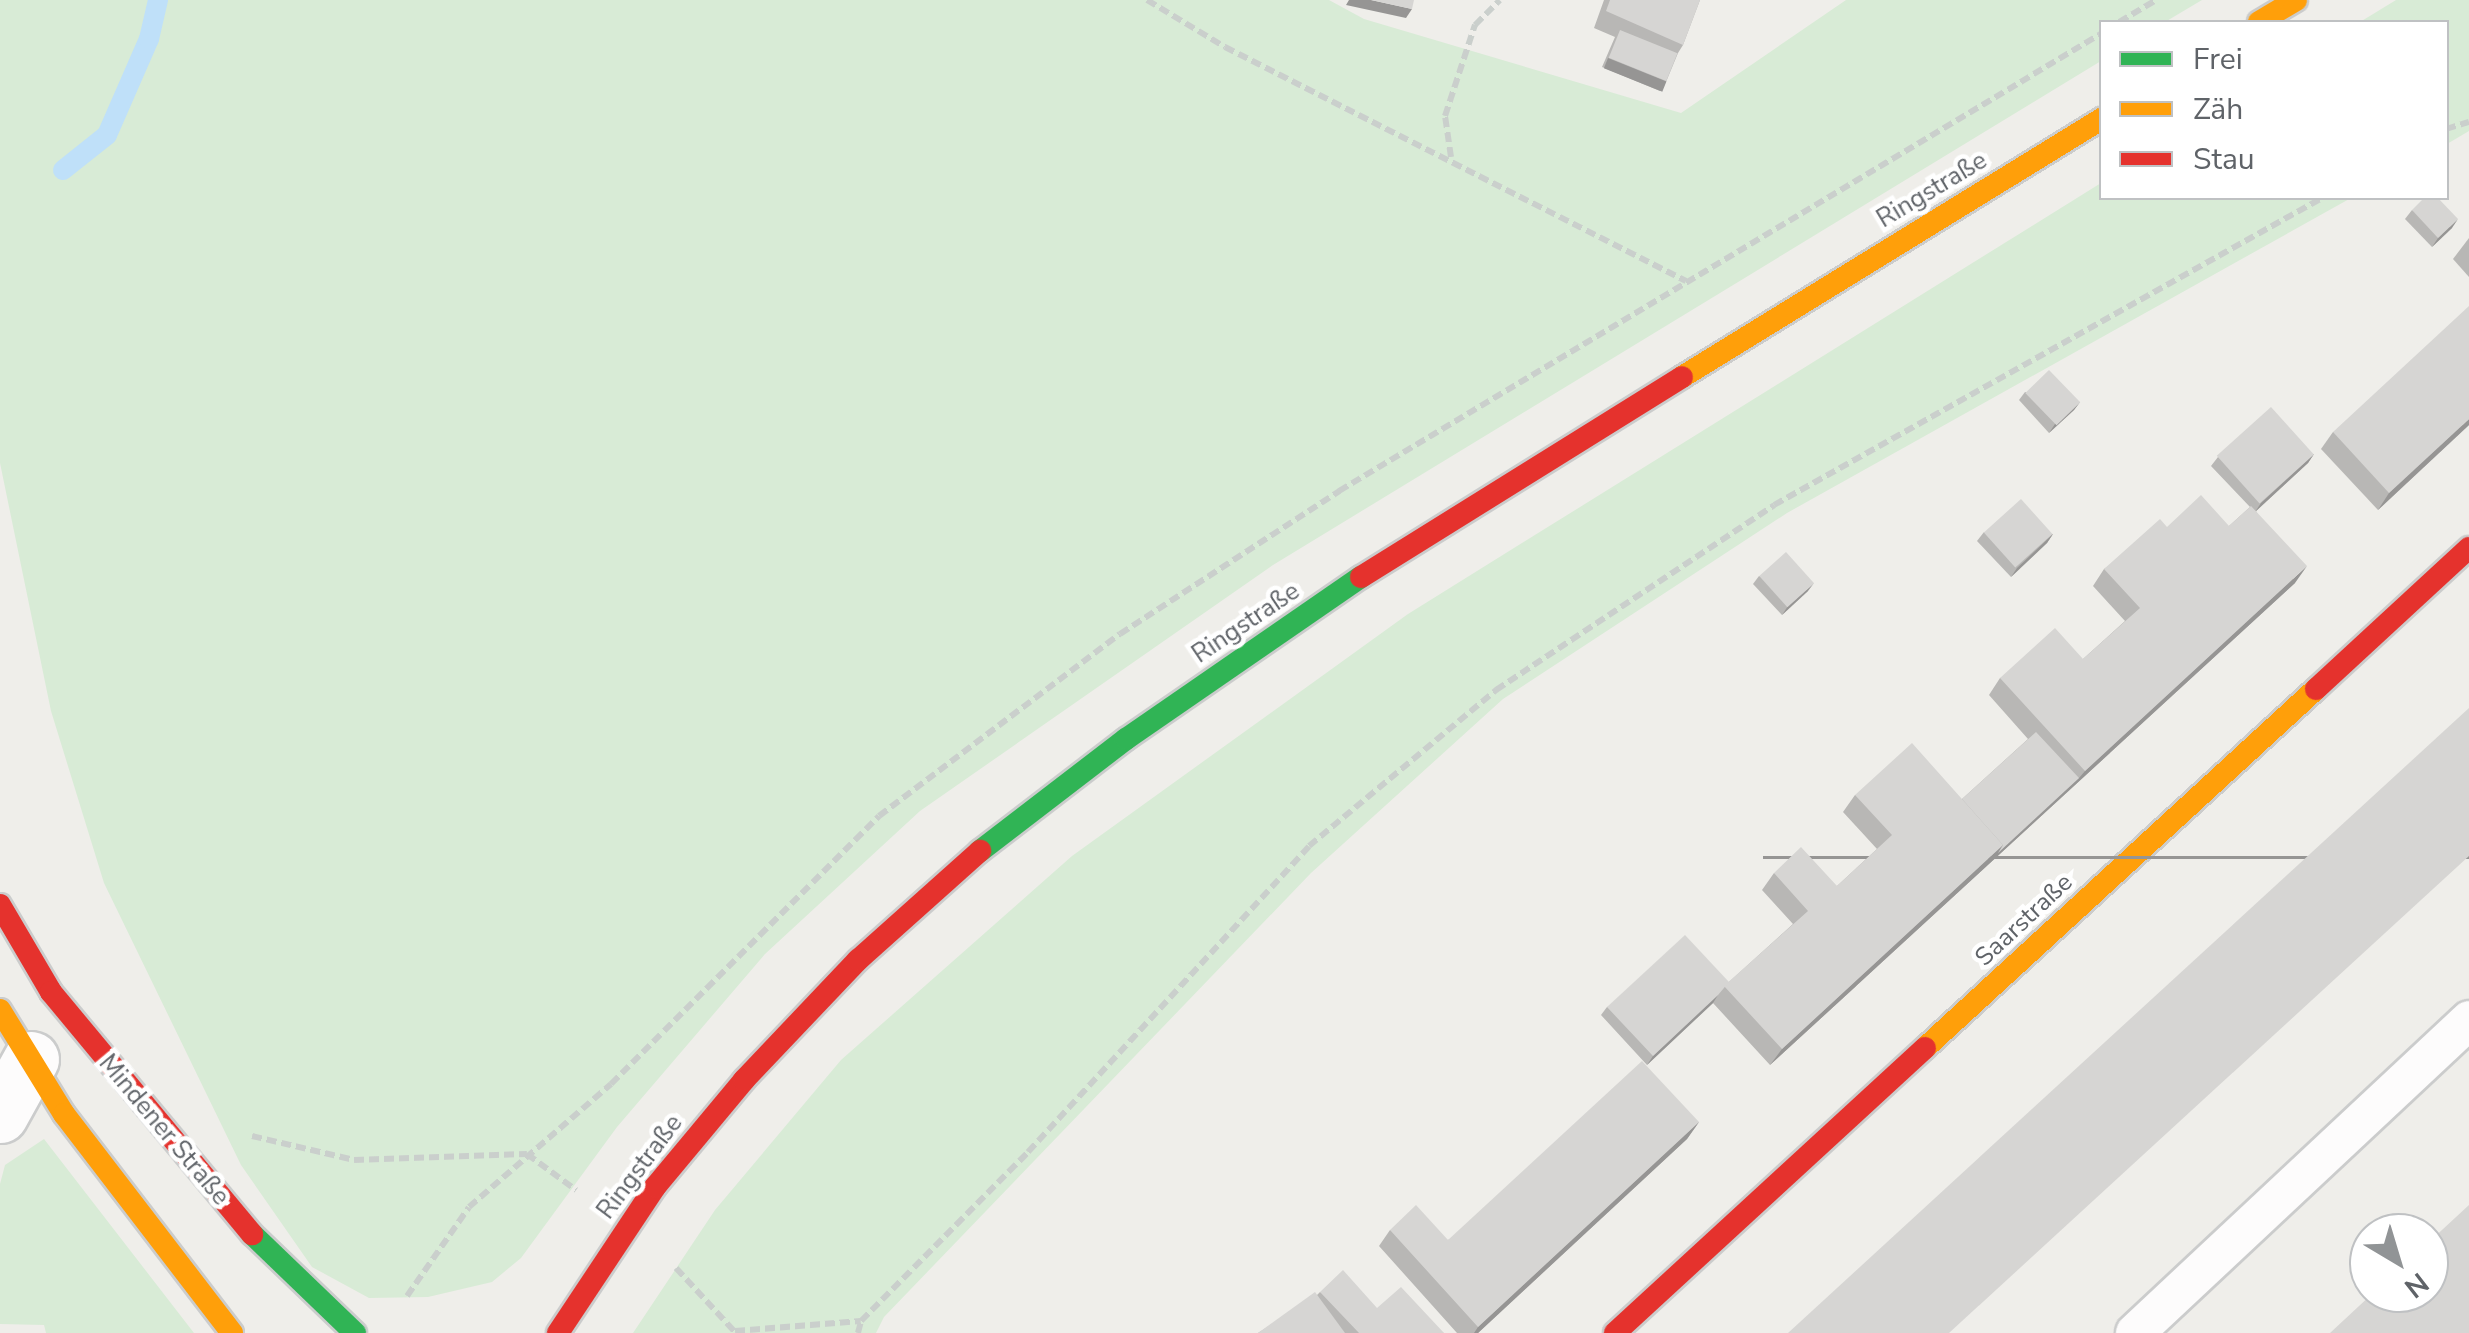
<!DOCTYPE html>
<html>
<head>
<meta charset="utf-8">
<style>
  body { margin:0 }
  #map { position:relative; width:2469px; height:1333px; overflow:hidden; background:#efeeea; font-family:"Nunito Sans",sans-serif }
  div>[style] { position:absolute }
  .green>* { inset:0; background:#d8ebd6 }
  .stream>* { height:20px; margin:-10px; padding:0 10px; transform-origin:10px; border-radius:10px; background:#bfe0f9 }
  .path>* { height:6px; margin-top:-3px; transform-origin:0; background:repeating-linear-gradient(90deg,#cacfcc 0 10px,transparent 0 15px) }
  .roads { filter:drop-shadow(2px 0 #cbcccc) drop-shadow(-2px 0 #cbcccc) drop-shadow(0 2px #cbcccc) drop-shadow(0 -2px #cbcccc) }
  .lane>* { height:38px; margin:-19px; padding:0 19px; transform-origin:19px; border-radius:19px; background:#fdfcfc }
  .street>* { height:55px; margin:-27.5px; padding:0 27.5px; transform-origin:27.5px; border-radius:27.5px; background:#fdfcfc }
  .fast>* { height:22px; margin:-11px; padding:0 11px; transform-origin:11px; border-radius:11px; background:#30b455 }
  .slow>* { height:22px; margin:-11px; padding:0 11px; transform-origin:11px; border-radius:11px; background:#ff9f0a }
  .jam>* { height:22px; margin:-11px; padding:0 11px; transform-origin:11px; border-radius:11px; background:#e5322d }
  .wall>* { inset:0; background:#b8b7b5 }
  .shaded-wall>* { inset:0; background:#969594; transform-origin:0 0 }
  .building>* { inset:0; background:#d6d5d3; transform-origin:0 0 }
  span { translate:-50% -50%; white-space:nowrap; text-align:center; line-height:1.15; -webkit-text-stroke:9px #fff; paint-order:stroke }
  .street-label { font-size:25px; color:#5f6368 }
  .legend { position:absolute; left:2099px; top:20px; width:350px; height:180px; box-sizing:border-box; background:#fff; border:2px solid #bfc1c3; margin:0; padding:12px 18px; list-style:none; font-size:30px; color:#5f6368 }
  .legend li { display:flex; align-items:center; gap:20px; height:50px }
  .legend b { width:50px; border:2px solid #bfc1c3 }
  .north { position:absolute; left:2349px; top:1213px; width:100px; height:100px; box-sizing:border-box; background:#fff; border:2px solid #bfc1c3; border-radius:50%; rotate:142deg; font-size:28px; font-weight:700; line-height:40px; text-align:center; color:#5f6368 }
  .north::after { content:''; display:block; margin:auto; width:35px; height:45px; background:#919496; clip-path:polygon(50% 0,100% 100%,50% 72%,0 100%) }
</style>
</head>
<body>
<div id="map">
  <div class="green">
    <i style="clip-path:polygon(0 0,1329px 0,1364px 19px,1681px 113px,1846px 0,2202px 0,2165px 22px,2102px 22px,2101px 61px,1273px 565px,920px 811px,765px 954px,617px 1127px,521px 1258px,492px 1282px,428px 1297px,369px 1298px,312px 1267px,241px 1165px,104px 883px,51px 711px,0 463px)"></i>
    <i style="clip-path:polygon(2396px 0,2469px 0,2469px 131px,2447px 144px,2446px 22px,2360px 22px)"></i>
    <i style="clip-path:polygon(2101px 183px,2102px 198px,2351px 198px,1787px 513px,1503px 699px,1311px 873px,884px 1317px,876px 1333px,633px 1333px,715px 1210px,841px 1060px,1072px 856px,1408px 614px)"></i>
    <i style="clip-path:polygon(44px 1139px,194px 1333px,46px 1333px,44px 1325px,0 1324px,0 1184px,5px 1165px)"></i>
  </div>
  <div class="stream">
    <i style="left:63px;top:170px;width:56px;rotate:-38.5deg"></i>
    <i style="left:107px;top:135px;width:105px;rotate:-66.4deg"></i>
    <i style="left:149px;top:39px;width:40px;rotate:-77deg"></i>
  </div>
  <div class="path">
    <i style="left:1147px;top:0;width:91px;rotate:31.1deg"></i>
    <i style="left:1225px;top:47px;width:517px;rotate:26.91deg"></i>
    <i style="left:2119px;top:22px;width:43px;rotate:-30.7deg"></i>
    <i style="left:2446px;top:129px;width:24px;rotate:-17deg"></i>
    <i style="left:1451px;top:157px;width:41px;rotate:-98.3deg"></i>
    <i style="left:1445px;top:116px;width:96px;rotate:-71.8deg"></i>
    <i style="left:1475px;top:25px;width:35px;rotate:-45deg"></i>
    <i style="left:252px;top:1136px;width:105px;rotate:13.2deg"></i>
    <i style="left:354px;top:1160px;width:173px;rotate:-2deg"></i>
    <i style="left:527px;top:1154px;width:61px;rotate:36.3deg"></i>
    <i style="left:676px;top:1268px;width:87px;rotate:47.3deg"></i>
    <i style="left:407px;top:1296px;width:108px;rotate:-55.1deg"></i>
    <i style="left:469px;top:1207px;width:188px;rotate:-40.9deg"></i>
    <i style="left:611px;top:1084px;width:379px;rotate:-45deg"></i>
    <i style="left:879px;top:816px;width:302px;rotate:-37.1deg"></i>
    <i style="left:1120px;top:634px;width:262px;rotate:-33.1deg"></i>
    <i style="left:1339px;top:491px;width:890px;rotate:-30.97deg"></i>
    <i style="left:735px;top:1331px;width:126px;rotate:-4.5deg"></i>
    <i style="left:861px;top:1321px;width:238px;rotate:-45.3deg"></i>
    <i style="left:1028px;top:1152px;width:415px;rotate:-47.4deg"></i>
    <i style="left:1309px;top:846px;width:244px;rotate:-39.8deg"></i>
    <i style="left:1496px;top:690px;width:334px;rotate:-33.6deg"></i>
    <i style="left:1774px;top:505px;width:628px;rotate:-29.26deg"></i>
    <i style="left:858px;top:1333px;width:12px;rotate:-76deg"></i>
  </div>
  <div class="roads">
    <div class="lane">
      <i style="left:2135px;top:1333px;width:458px;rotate:-43.1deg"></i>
    </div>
    <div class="street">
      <i style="left:0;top:1115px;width:64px;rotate:-61deg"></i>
    </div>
    <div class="fast">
      <i style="left:980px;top:851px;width:184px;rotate:-37.5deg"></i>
      <i style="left:1126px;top:739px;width:285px;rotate:-34.6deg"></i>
      <i style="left:252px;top:1234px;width:143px;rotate:43.9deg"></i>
    </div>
    <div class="slow">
      <i style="left:2259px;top:22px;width:43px;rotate:-30.7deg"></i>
      <i style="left:1682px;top:377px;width:493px;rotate:-31.6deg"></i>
      <i style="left:0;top:1010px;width:122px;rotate:58.4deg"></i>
      <i style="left:64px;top:1114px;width:276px;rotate:52.5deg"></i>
      <i style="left:1925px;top:1048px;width:531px;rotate:-42.56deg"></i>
    </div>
    <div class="jam">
      <i style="left:1361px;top:577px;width:378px;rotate:-31.9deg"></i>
      <i style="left:2316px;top:689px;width:208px;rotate:-42.7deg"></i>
      <i style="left:0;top:905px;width:101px;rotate:59.6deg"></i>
      <i style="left:51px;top:992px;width:315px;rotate:50.3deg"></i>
      <i style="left:558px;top:1333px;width:175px;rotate:-56.4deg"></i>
      <i style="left:655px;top:1187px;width:139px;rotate:-50.2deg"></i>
      <i style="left:744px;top:1080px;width:166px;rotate:-46.5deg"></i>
      <i style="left:858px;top:960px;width:164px;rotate:-41.8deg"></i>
      <i style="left:1615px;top:1333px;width:421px;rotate:-42.6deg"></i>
    </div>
  </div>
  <div class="wall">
    <i style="clip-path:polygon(1604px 0,1700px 0,1683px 45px,1678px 53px,1666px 82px,1660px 91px,1602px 67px,1615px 37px,1594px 28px)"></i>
    <i style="clip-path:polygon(2412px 210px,2452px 228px,2432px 247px,2405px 219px)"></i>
    <i style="clip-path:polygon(2469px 238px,2469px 277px,2453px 259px)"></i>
    <i style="clip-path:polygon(2025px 392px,2080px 402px,2074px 410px,2049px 433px,2019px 400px)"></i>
    <i style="clip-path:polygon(2469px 425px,2378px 510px,2321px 449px,2333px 432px)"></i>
    <i style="clip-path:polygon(2314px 454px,2308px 463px,2256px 511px,2295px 583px,1770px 1065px,1713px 1003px,1647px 1065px,1601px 1015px,1607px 1007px,1729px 982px,1793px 924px,1762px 890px,1774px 873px,1837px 886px,1877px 849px,1843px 812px,1855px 795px,1962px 799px,2028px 739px,1989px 695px,2000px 678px,2083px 659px,2125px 621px,2093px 586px,2104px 569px,2167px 527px,2229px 526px,2250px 507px,2211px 466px,2218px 457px)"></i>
    <i style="clip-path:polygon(1984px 532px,2053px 534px,2047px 543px,2011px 577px,1977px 541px)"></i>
    <i style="clip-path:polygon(1759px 576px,1808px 591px,1782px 615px,1753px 584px)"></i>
    <i style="clip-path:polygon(1699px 1122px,1687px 1139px,1478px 1333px,1457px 1333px,1379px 1246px,1390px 1230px,1448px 1240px)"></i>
    <i style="clip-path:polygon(1320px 1292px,1444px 1333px,1258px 1333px,1317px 1295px)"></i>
  </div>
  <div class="shaded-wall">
    <i style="clip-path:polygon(1349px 0,1371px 0,1412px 9px,1406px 18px,1346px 5px)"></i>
    <i style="left:1608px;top:58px;width:63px;height:11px;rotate:22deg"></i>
    <i style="clip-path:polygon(2458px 219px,2452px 228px,2432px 247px,2438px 238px)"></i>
    <i style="clip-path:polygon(2080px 402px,2074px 410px,2049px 433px,2055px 424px)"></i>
    <i style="clip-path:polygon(2469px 419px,2469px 425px,2378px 510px,2389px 493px)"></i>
    <i style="clip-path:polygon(2314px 454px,2308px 463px,2255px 512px,2261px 503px)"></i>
    <i style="clip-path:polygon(2053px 534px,2047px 543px,2011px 577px,2017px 568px)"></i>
    <i style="clip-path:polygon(2307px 566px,2295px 583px,1770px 1065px,1782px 1049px,2003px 845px,2079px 778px,2085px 771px)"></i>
    <i style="clip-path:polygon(1814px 583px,1808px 591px,1782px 615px,1788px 606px)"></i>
    <i style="left:2469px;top:856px;width:3px;height:706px;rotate:90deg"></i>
    <i style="clip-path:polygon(1718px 995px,1713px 1003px,1647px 1065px,1653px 1056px)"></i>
    <i style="clip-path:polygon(1699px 1122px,1687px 1139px,1478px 1333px,1474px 1333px,1478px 1327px)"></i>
  </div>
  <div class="building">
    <i style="clip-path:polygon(1371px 0,1414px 0,1412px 9px)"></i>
    <i style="clip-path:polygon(1610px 0,1700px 0,1683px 45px,1606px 11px)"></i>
    <i style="left:1620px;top:30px;width:62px;height:30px;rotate:22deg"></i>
    <i style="clip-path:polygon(2424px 198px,2438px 198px,2458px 219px,2438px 238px,2412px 210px)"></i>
    <i style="clip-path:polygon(2469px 306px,2469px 419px,2389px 493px,2333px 432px)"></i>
    <i style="left:2049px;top:370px;width:45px;height:33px;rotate:46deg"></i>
    <i style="left:2271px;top:407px;width:64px;height:73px;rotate:48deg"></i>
    <i style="clip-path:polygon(2201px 495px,2229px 526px,2251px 506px,2307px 566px,2085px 771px,2000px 678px,2055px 628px,2083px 659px,2140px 608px,2104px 569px,2160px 519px,2167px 527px)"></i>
    <i style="left:2021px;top:499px;width:47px;height:50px;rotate:48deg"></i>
    <i style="left:1786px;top:552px;width:42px;height:36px;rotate:48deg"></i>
    <i style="clip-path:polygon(2469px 708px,2469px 856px,1949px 1333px,1788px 1333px)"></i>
    <i style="clip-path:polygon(2036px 732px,2079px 778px,1998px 853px,2003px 845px,1962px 799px)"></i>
    <i style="clip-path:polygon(1912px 743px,2003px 845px,1782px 1049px,1724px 986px,1808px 911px,1774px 873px,1801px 847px,1837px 886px,1892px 835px,1855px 795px)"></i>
    <i style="clip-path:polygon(1685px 935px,1729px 982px,1718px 995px,1653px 1056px,1607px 1007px)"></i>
    <i style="clip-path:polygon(1642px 1061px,1699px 1122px,1478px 1327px,1390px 1230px,1416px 1205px,1448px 1240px)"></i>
    <i style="clip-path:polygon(2469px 1205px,2469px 1333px,2330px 1333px,2373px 1293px,2429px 1293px,2429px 1242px)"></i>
    <i style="clip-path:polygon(1343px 1270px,1377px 1308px,1401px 1287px,1444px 1333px,1359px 1333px,1320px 1292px)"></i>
    <i style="clip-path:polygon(1315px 1292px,1345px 1333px,1258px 1333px)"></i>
  </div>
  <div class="street-label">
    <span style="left:1932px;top:190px;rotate:-31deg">Ringstraße</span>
    <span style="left:1246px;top:623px;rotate:-34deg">Ringstraße</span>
    <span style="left:2024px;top:920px;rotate:-43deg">Saarstraße</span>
    <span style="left:164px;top:1130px;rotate:50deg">Mindener Straße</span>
    <span style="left:640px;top:1167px;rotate:-53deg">Ringstraße</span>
  </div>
  <ul class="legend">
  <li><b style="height:12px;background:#30b455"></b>Frei</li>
  <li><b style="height:12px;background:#ff9f0a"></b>Zäh</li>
  <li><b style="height:12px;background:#e5322d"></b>Stau</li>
  </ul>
  <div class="north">N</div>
</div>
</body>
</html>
